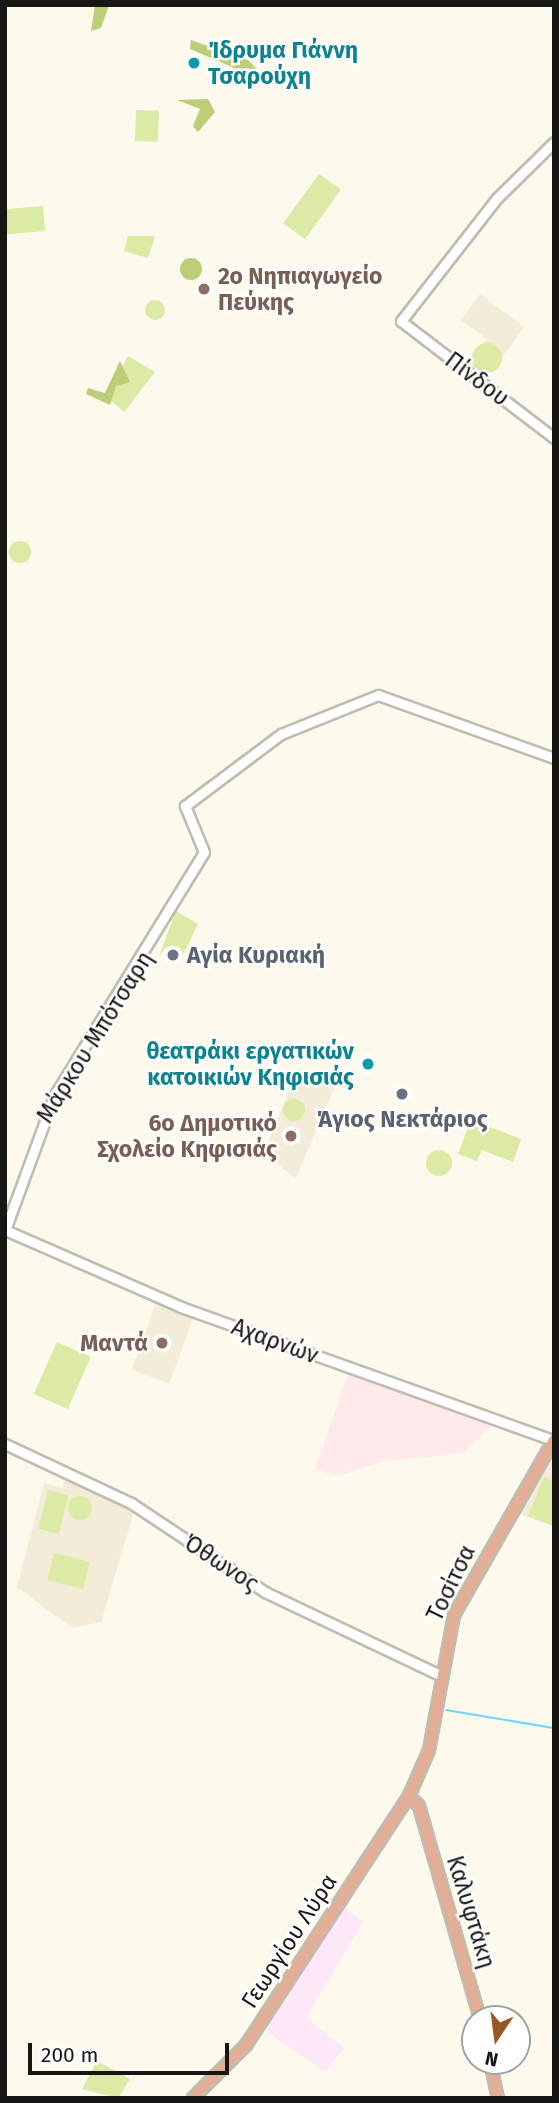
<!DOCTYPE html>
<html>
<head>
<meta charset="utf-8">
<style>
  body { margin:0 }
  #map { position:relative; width:559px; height:2103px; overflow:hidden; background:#fdf9ec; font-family:"Fira Sans",sans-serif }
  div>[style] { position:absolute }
  .commercial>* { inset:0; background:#ffe9eb }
  .industrial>* { inset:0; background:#fce8f7 }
  .built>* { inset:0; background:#f2ecd8; transform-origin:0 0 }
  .green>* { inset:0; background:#dbeaa5; transform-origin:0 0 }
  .round { border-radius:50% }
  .forest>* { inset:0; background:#bdce78 }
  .stream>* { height:2px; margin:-1px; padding:0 1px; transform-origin:1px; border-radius:1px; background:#6bd7fd }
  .roads { filter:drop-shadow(2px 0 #bfbcb0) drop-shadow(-2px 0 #bfbcb0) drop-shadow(0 2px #bfbcb0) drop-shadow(0 -2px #bfbcb0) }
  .minor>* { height:9px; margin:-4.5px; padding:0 4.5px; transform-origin:4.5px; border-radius:4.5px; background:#fff }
  .major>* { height:10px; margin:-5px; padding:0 5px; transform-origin:5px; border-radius:5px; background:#e3ad96 }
  .dots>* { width:19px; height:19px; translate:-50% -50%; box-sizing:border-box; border:4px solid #fff; border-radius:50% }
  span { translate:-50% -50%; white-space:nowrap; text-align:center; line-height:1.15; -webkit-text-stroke:5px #fff; paint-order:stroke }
  .culture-label { font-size:23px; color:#0d838f; font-weight:700 }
  .left { translate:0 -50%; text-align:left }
  .right { translate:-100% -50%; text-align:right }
  .education-label { font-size:23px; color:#785e54; font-weight:700 }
  .street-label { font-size:23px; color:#171612 }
  .worship-label { font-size:23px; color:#5b616d; font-weight:700 }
  .frame { position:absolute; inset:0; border:7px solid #171612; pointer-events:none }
  .north { position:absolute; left:461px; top:2005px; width:70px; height:70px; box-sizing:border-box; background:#fff; border:2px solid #a2a2a0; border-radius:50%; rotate:193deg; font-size:19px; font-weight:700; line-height:28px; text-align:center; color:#171612 }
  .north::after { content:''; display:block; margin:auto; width:24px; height:32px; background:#985724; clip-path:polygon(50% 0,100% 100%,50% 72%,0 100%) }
  .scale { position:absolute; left:28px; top:2043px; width:201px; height:32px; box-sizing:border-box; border:4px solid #171612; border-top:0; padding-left:9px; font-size:21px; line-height:24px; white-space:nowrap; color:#171612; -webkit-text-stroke:5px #fff; paint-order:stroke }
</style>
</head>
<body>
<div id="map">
  <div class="commercial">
    <i style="clip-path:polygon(349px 1372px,493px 1425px,462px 1453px,385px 1461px,336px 1476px,315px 1469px)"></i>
  </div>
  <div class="industrial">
    <i style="clip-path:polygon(340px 1905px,363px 1922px,306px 2017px,344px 2048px,325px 2072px,261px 2028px)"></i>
  </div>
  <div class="built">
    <i style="clip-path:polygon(480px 294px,524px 327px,486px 379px,467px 365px,487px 339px,461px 320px)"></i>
    <i style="clip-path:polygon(298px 1068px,339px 1077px,296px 1178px,266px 1156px,261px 1160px)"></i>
    <i style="left:156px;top:1303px;width:40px;height:71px;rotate:20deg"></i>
    <i style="clip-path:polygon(554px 1457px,554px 1527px,518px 1513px)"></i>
    <i style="clip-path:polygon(66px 1478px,134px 1512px,101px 1622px,72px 1628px,17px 1587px,44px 1483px,62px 1488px)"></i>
  </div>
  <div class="green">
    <i style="left:136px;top:110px;width:23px;height:31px;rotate:2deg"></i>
    <i style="left:319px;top:174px;width:27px;height:61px;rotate:36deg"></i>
    <i style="left:43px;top:206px;width:25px;height:38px;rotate:85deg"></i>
    <i style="clip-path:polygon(128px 236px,155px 236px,148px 258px,124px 251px)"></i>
    <i class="round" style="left:145px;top:300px;width:20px;height:20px"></i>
    <i class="round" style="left:472px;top:343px;width:30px;height:30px"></i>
    <i style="clip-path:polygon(128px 356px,155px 372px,124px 412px,106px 396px)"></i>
    <i class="round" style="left:9px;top:541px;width:22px;height:22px"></i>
    <i style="clip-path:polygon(176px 911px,198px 924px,184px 953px,165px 948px,159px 956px)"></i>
    <i class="round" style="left:283px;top:1099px;width:22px;height:22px"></i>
    <i style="clip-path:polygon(471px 1120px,521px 1139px,513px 1162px,482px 1150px,477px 1161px,458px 1154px)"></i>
    <i class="round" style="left:426px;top:1150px;width:26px;height:26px"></i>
    <i style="left:57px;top:1342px;width:37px;height:57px;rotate:24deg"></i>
    <i style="clip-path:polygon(554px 1472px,553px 1481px,554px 1526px,528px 1516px,544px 1477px,551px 1480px)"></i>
    <i style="left:48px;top:1490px;width:21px;height:40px;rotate:14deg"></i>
    <i class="round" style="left:68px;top:1496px;width:24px;height:24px"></i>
    <i style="left:54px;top:1553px;width:37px;height:28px;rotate:14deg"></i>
    <i style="clip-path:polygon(97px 2061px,130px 2079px,118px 2098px,82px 2089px)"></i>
  </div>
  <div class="forest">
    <i style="clip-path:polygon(95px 5px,109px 5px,101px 28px,91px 31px)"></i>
    <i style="clip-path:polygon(191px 40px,248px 60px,259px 71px,246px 73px,190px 49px)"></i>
    <i style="clip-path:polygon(208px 99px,215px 112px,198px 132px,193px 126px,200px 109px,177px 100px)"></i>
    <i class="round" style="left:180px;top:258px;width:22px;height:22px"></i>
    <i style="clip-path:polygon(120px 361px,130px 382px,116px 386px,110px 405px,86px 394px,88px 388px,105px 393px)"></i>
  </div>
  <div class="stream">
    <i style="left:446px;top:1710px;width:109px;rotate:9.5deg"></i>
  </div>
  <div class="roads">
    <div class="minor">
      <i style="left:554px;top:142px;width:80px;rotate:135.5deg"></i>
      <i style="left:497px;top:198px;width:156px;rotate:128deg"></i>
      <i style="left:401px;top:321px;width:193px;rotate:37.4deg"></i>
      <i style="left:5px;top:1230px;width:143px;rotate:-69.9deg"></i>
      <i style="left:54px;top:1096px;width:286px;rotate:-58.4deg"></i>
      <i style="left:204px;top:852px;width:50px;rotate:-112.4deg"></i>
      <i style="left:185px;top:806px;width:120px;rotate:-36.9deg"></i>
      <i style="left:281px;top:734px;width:105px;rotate:-21.9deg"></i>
      <i style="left:378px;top:695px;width:187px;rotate:19.7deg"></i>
      <i style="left:5px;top:1230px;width:192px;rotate:23.6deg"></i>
      <i style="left:181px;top:1307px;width:391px;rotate:19.7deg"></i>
      <i style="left:5px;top:1444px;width:139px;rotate:25.1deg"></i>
      <i style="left:131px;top:1503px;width:161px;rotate:33.6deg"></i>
      <i style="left:265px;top:1592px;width:194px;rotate:25.4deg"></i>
    </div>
    <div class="major">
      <i style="left:409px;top:1796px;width:14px;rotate:45deg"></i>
      <i style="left:419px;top:1806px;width:222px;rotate:74deg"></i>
      <i style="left:490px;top:2061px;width:38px;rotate:78deg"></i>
      <i style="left:193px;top:2098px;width:75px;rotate:-45deg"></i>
      <i style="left:246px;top:2045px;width:298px;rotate:-56.8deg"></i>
      <i style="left:409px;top:1796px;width:50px;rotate:-66.5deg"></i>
      <i style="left:429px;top:1750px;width:137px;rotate:-79.5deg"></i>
      <i style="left:454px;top:1615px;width:202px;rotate:-60.3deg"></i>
    </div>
  </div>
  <div class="dots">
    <i style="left:194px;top:63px;background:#0f9aa8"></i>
    <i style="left:204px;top:289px;background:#8d6e63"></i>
    <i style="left:173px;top:955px;background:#6b7280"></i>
    <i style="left:368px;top:1064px;background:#0f9aa8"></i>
    <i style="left:402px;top:1094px;background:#6b7280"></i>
    <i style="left:291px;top:1136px;background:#8d6e63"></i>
    <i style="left:162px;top:1343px;background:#8d6e63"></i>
  </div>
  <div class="culture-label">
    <span class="left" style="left:208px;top:63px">Ίδρυμα Γιάννη<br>Τσαρούχη</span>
    <span class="right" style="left:354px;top:1064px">θεατράκι εργατικών<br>κατοικιών Κηφισιάς</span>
  </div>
  <div class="education-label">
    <span class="left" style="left:218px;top:289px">2ο Νηπιαγωγείο<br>Πεύκης</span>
    <span class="right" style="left:277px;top:1136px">6ο Δημοτικό<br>Σχολείο Κηφισιάς</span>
    <span class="right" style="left:148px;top:1343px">Μαντά</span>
  </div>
  <div class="street-label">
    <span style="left:477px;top:379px;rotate:37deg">Πίνδου</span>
    <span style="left:95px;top:1037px;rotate:-58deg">Μάρκου Μπότσαρη</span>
    <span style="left:275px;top:1341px;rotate:20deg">Αχαρνών</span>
    <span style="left:221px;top:1563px;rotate:33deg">Όθωνος</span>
    <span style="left:451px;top:1583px;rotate:-64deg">Τοσίτσα</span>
    <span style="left:471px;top:1912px;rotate:73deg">Καλυφτάκη</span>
    <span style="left:289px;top:1941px;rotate:-57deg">Γεωργίου Λύρα</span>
  </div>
  <div class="worship-label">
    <span class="left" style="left:187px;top:955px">Αγία Κυριακή</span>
    <span style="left:402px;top:1119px">Άγιος Νεκτάριος</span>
  </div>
  <div class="frame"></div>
  <div class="north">N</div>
  <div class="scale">200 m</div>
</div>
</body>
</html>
